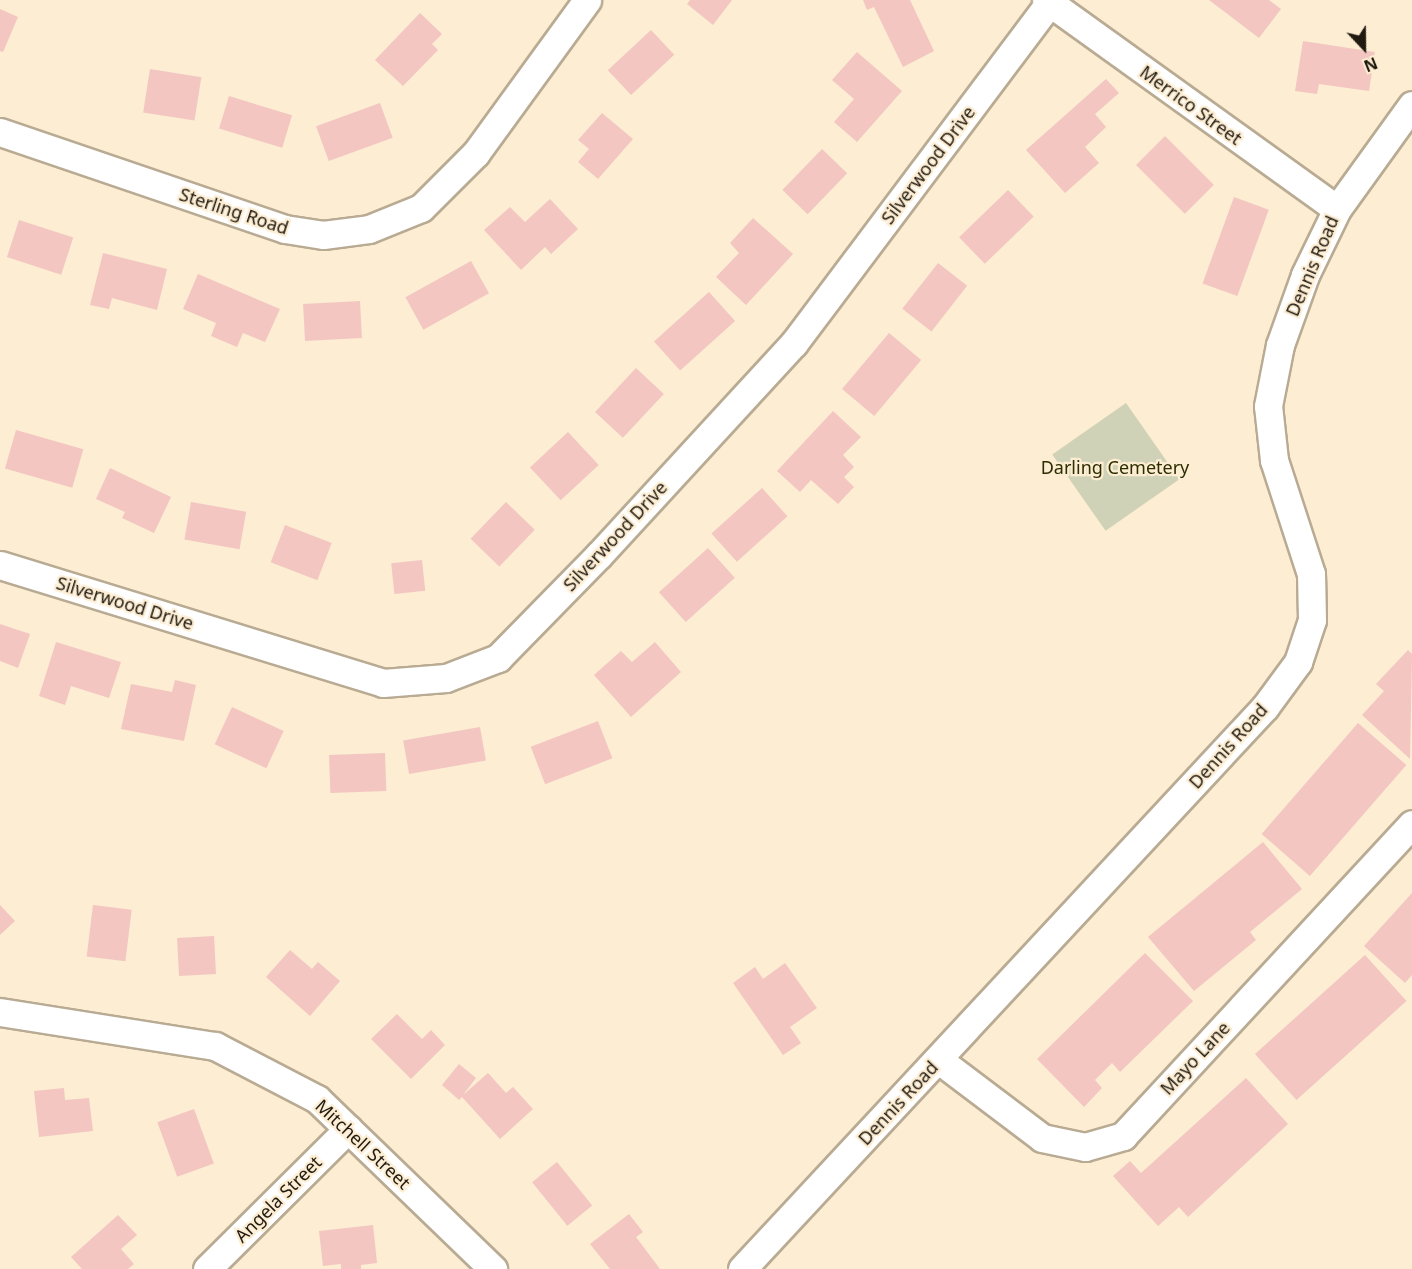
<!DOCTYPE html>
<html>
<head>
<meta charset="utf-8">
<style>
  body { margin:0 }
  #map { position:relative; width:1412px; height:1269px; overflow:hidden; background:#fcedd3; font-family:"Noto Sans",sans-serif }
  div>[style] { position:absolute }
  .green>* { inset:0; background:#cfd2b6; transform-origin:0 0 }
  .building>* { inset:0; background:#f3c6c1; transform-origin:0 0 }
  .roads { filter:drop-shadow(2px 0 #b9ab93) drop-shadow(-2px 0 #b9ab93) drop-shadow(0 2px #b9ab93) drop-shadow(0 -2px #b9ab93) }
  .minor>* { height:27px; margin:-13.5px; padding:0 13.5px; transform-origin:13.5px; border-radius:13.5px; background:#fff }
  span { translate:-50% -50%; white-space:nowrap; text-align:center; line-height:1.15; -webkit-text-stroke:4.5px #fcedd3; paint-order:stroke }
  .street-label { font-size:18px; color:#201a11 }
  .park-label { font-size:18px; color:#2c2e00 }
  .north { position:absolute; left:1334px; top:18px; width:60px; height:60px; -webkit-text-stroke:4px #fcedd3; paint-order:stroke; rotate:158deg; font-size:16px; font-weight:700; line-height:24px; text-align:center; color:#201a11 }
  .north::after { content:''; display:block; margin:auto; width:21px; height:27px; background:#201a11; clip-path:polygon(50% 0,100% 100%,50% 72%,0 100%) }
</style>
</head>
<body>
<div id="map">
  <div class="green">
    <i style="left:1126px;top:403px;width:93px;height:90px;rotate:55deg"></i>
  </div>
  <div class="building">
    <i style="clip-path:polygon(690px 0,732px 0,713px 25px,687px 4px)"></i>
    <i style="clip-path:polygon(863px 0,910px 0,934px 51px,903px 67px,874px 7px,867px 10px)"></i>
    <i style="clip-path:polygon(1209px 0,1269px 0,1281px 9px,1259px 38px)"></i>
    <i style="clip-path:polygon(0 9px,18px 17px,3px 52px,0 51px)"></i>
    <i style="clip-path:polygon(420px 13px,442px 34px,432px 44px,438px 50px,403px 86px,375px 60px)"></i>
    <i style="left:651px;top:30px;width:34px;height:59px;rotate:47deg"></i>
    <i style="clip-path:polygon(1303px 41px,1375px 52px,1369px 91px,1319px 84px,1317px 94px,1295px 91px)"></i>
    <i style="clip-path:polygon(857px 52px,902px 91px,857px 142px,834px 122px,854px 99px,832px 80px)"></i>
    <i style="left:150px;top:69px;width:52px;height:44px;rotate:9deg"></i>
    <i style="clip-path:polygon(1106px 79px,1119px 93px,1095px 114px,1106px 127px,1085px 147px,1099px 163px,1065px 193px,1026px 150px)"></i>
    <i style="left:229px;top:96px;width:66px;height:34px;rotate:17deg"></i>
    <i style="left:380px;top:103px;width:37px;height:68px;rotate:70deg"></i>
    <i style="clip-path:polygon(602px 113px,633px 139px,598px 179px,578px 162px,589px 149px,578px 140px)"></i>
    <i style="left:1165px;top:136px;width:69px;height:41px;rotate:45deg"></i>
    <i style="left:822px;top:149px;width:35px;height:57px;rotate:44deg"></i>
    <i style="left:1008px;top:190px;width:37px;height:68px;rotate:46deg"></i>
    <i style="left:1234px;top:197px;width:37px;height:92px;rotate:20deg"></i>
    <i style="clip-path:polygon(550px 199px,578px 229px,551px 254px,545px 247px,521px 270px,484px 230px,510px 207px,525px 222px)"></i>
    <i style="clip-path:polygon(753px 218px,793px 254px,746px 305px,716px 277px,739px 253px,730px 243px)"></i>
    <i style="left:19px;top:220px;width:57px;height:39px;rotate:18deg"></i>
    <i style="clip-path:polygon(103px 253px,167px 269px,157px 310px,112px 298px,109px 309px,90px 305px)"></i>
    <i style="left:471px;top:261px;width:37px;height:75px;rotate:61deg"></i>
    <i style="left:938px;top:263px;width:37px;height:58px;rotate:38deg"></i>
    <i style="clip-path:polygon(198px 274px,280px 309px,265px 342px,243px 333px,237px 347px,211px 336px,216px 323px,183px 309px)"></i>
    <i style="left:709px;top:292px;width:39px;height:74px;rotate:48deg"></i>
    <i style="left:360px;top:301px;width:37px;height:57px;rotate:87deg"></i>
    <i style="left:889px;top:333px;width:42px;height:73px;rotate:40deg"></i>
    <i style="left:636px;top:368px;width:38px;height:60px;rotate:43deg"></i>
    <i style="clip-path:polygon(833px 411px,861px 437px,843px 455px,854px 467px,844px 477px,854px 487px,838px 504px,811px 480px,800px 492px,777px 471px)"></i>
    <i style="left:16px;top:430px;width:70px;height:40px;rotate:16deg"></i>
    <i style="left:568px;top:432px;width:45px;height:52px;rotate:47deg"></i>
    <i style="clip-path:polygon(110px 468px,171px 497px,154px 533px,122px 518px,125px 512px,96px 499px)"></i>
    <i style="left:762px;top:488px;width:38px;height:68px;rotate:48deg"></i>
    <i style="left:191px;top:502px;width:56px;height:38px;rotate:10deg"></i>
    <i style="left:506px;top:502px;width:40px;height:51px;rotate:44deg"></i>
    <i style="left:285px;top:525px;width:50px;height:40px;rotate:21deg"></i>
    <i style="left:708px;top:548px;width:40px;height:66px;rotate:48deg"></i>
    <i style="left:422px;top:560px;width:31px;height:31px;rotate:84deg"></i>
    <i style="clip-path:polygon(0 624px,30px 634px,18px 668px,0 661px)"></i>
    <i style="clip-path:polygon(56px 642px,121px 662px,109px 698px,71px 686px,65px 705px,39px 696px)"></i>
    <i style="clip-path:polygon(655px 642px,681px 672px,631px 717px,594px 675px,621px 651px,632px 662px)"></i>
    <i style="clip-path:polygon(1408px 650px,1412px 654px,1410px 759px,1362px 715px,1384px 691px,1376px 684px)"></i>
    <i style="clip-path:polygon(175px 680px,196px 685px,184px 741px,121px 729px,131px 684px,172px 692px)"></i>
    <i style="left:232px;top:707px;width:57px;height:41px;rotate:25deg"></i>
    <i style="left:598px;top:721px;width:40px;height:72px;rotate:69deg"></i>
    <i style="left:1358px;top:723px;width:64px;height:147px;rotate:41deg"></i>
    <i style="left:480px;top:727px;width:34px;height:78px;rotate:80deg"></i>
    <i style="left:385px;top:753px;width:38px;height:56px;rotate:88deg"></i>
    <i style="clip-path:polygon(1263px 842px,1302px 889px,1250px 932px,1256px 940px,1194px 991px,1148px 937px)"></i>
    <i style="clip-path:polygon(1412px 893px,1412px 975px,1405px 983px,1364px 946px)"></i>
    <i style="clip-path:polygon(0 905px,15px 921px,0 935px)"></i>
    <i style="left:93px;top:905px;width:39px;height:52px;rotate:7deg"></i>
    <i style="left:214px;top:936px;width:38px;height:37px;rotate:87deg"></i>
    <i style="clip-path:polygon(290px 950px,312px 969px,318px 962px,340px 981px,310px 1016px,266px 977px)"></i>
    <i style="clip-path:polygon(1145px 953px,1193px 1001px,1120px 1072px,1112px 1063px,1095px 1080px,1102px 1088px,1084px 1107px,1037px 1059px)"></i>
    <i style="left:1365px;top:955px;width:62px;height:148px;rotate:48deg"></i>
    <i style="clip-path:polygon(785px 963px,817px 1008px,790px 1027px,801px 1043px,783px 1055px,733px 983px,755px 967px,763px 979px)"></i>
    <i style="clip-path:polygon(397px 1014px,422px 1039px,431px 1030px,445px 1045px,411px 1079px,371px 1039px)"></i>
    <i style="clip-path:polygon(459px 1064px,476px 1078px,463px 1095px,488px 1073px,506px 1093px,513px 1087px,533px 1109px,500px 1139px,462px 1097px,459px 1100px,442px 1085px)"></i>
    <i style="clip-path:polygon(1246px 1078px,1288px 1124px,1188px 1217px,1179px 1207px,1158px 1226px,1113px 1176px,1130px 1161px,1141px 1173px)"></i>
    <i style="clip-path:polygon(64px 1088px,65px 1100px,89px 1098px,93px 1131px,39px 1137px,34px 1091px)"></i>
    <i style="left:194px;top:1109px;width:58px;height:39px;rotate:70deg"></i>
    <i style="left:557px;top:1162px;width:56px;height:32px;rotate:51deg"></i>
    <i style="clip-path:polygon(629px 1214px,643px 1232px,636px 1237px,660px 1269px,610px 1269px,590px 1244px)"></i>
    <i style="clip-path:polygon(118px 1215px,137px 1235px,121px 1249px,134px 1264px,128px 1269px,82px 1269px,71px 1257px)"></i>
    <i style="clip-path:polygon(373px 1225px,377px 1263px,361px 1265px,361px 1269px,341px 1269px,341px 1264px,323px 1266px,319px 1231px)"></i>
  </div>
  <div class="roads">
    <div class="minor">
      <i style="left:1046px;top:0;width:358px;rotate:35.7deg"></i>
      <i style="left:0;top:132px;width:301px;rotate:18.8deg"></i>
      <i style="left:285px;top:229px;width:38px;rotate:9deg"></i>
      <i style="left:323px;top:235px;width:46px;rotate:-7.4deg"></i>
      <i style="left:369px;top:229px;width:56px;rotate:-22deg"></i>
      <i style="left:421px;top:208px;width:78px;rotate:-45deg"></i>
      <i style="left:476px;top:153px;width:189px;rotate:-54deg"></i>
      <i style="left:0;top:565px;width:401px;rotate:17.1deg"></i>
      <i style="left:383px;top:683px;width:63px;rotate:-4.5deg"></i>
      <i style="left:446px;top:678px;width:56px;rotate:-21deg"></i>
      <i style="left:498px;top:658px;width:144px;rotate:-45.6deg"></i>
      <i style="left:599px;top:555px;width:288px;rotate:-47.4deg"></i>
      <i style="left:794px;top:343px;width:425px;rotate:-53.1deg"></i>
      <i style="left:0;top:1012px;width:218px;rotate:9deg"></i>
      <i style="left:215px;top:1046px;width:115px;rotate:27.5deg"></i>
      <i style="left:317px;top:1099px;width:245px;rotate:44deg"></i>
      <i style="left:939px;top:1060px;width:129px;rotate:37.1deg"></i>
      <i style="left:1042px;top:1138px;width:44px;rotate:11.8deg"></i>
      <i style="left:1085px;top:1147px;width:40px;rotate:-16deg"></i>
      <i style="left:1123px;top:1136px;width:425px;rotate:-47.2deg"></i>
      <i style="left:207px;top:1269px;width:199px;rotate:-44.8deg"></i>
      <i style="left:742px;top:1269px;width:768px;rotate:-47.06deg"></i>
      <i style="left:1265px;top:707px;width:56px;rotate:-53.7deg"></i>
      <i style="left:1298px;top:662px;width:44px;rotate:-71.6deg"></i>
      <i style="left:1312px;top:620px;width:46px;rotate:-91.2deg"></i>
      <i style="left:1311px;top:574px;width:120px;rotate:-108deg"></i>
      <i style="left:1274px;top:460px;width:54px;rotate:-96.3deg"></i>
      <i style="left:1268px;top:406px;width:62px;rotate:-78.9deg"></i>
      <i style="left:1280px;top:345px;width:74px;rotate:-70.3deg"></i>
      <i style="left:1305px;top:275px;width:73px;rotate:-64.1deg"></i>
      <i style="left:1337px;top:209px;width:128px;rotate:-54.2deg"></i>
    </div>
  </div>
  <div class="street-label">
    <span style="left:1191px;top:105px;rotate:36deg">Merrico Street</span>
    <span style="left:928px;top:165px;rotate:-53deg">Silverwood Drive</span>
    <span style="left:234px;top:211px;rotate:18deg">Sterling Road</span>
    <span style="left:1312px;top:266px;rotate:-67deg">Dennis Road</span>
    <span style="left:615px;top:536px;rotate:-47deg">Silverwood Drive</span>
    <span style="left:125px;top:603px;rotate:17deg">Silverwood Drive</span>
    <span style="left:1228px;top:746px;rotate:-48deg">Dennis Road</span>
    <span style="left:1195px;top:1058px;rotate:-47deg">Mayo Lane</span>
    <span style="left:898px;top:1103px;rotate:-47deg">Dennis Road</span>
    <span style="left:363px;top:1144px;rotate:43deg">Mitchell Street</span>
    <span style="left:278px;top:1199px;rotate:-45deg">Angela Street</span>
  </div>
  <div class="park-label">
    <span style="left:1115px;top:467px">Darling Cemetery</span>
  </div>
  <div class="north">N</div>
</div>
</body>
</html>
